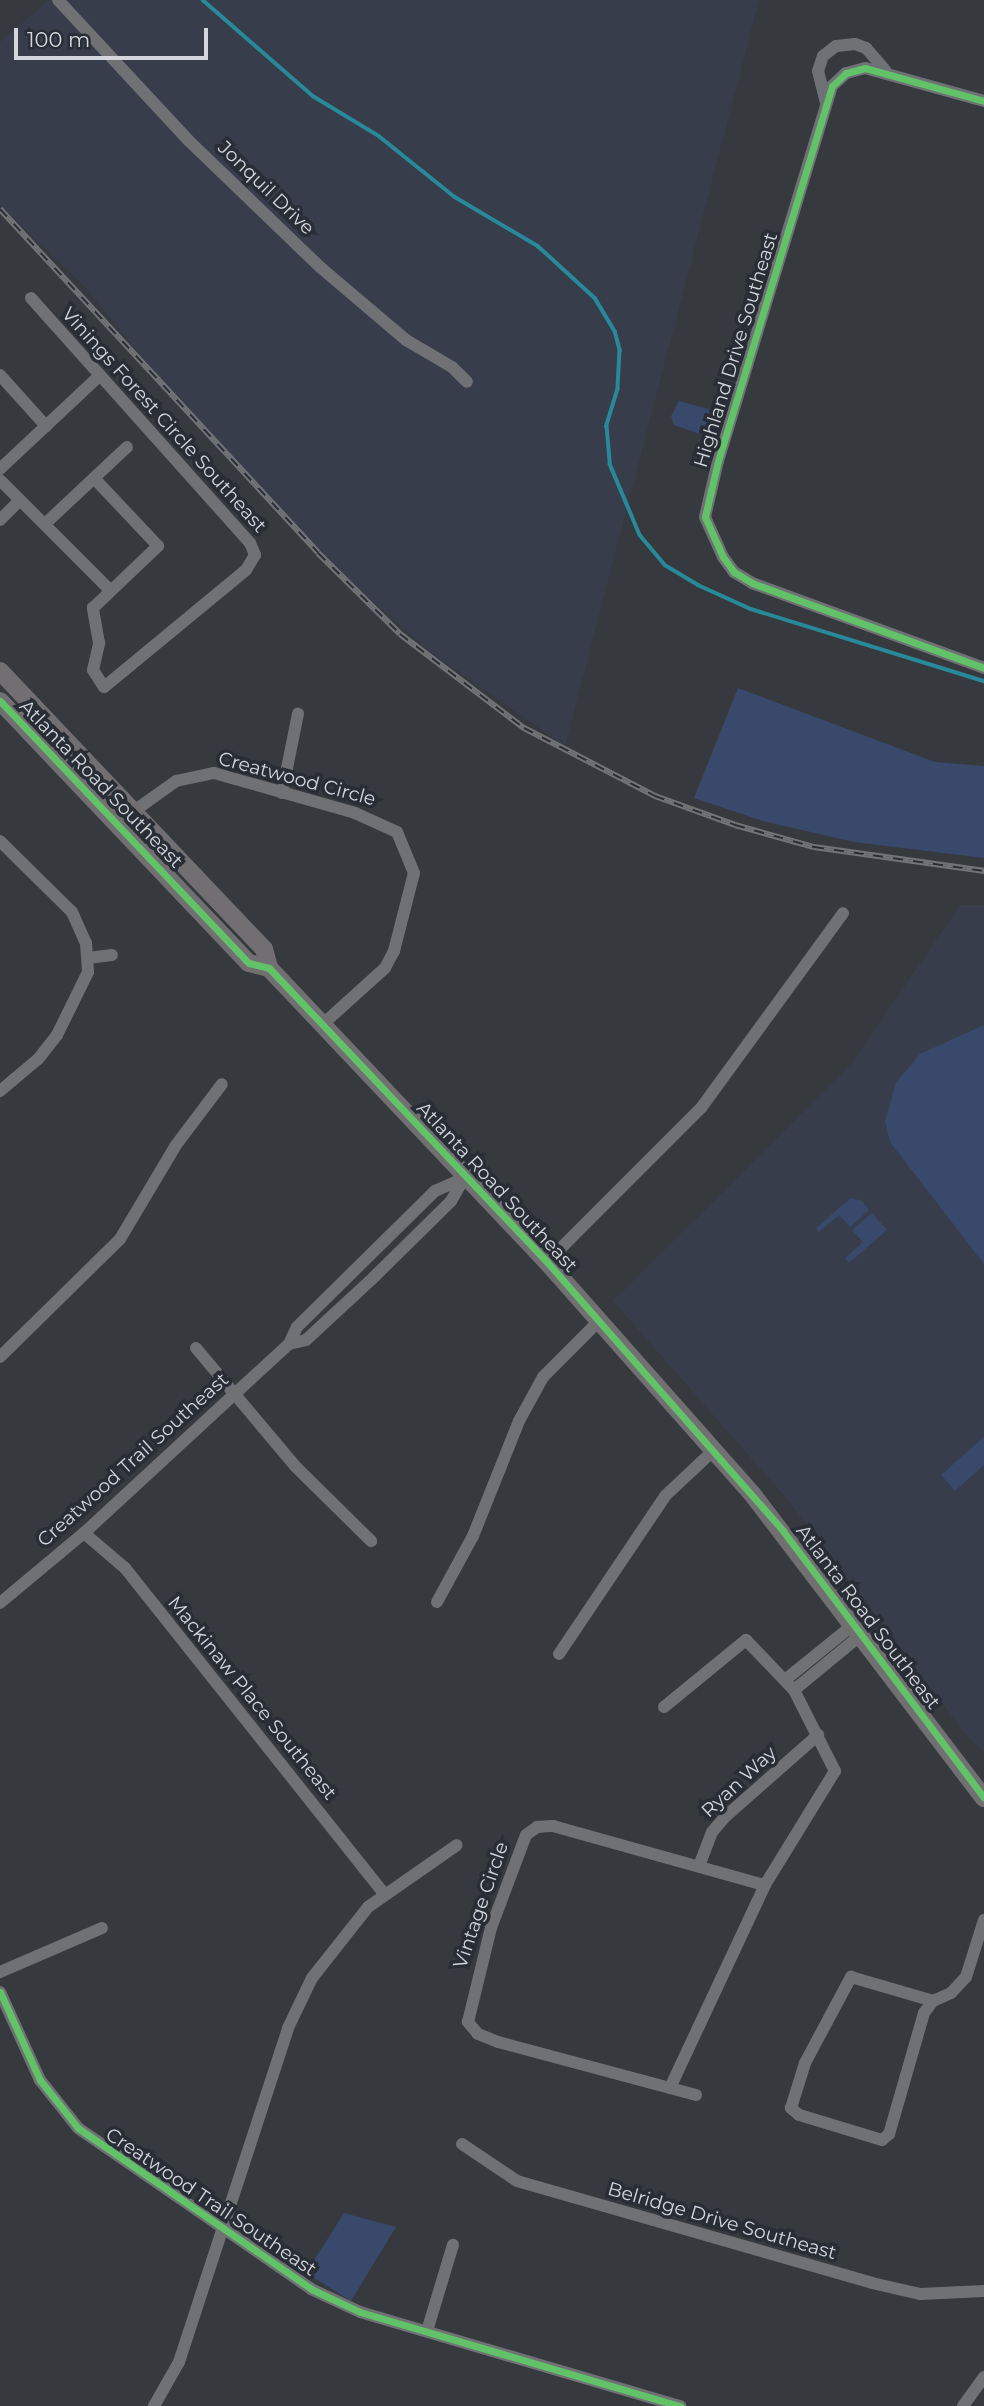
<!DOCTYPE html>
<html>
<head>
<meta charset="utf-8">
<style>
  body { margin:0 }
  #map { position:relative; width:984px; height:2406px; overflow:hidden; background:#36393e; font-family:Montserrat,sans-serif }
  div>[style] { position:absolute }
  .built>* { inset:0; background:#373d4b }
  .green>* { inset:0; background:#39496b }
  .stream>* { height:3.5px; margin:-1.75px; padding:0 1.75px; transform-origin:1.75px; border-radius:1.75px; background:#278999 }
  .street>* { height:12px; margin:-6px; padding:0 6px; transform-origin:6px; border-radius:6px; background:#6f7175 }
  .secondary>* { height:18px; margin:-9px; padding:0 9px; transform-origin:9px; border-radius:9px; background:#726f73 }
  .rail>* { height:6px; margin-top:-3px; transform-origin:0; background:repeating-linear-gradient(90deg,#292d36 0 10px,#727477 0 20px); box-sizing:border-box; border-block:2px solid #727477 }
  .cycleway>* { height:7px; margin:-3.5px; padding:0 3.5px; transform-origin:3.5px; border-radius:3.5px; background:#61c268 }
  span { translate:-50% -50%; white-space:nowrap; text-align:center; line-height:1.15; -webkit-text-stroke:7px #292d36; paint-order:stroke }
  .street-label { font-size:19px; color:#d3d6dc }
  .scale { position:absolute; left:14px; top:28px; width:194px; height:32px; box-sizing:border-box; border:4px solid #d3d6dc; border-top:0; padding-left:9px; font-size:21px; line-height:24px; white-space:nowrap; color:#d3d6dc; -webkit-text-stroke:5px #292d36; paint-order:stroke }
</style>
</head>
<body>
<div id="map">
  <div class="built">
    <i style="clip-path:polygon(49px 0,759px 0,565px 746px,429px 651px,330px 563px,212px 444px,86px 288px,0 205px,0 42px)"></i>
    <i style="clip-path:polygon(960px 905px,984px 905px,984px 1752px,972px 1742px,788px 1500px,613px 1301px,852px 1063px)"></i>
  </div>
  <div class="green">
    <i style="clip-path:polygon(679px 401px,709px 409px,711px 425px,700px 434px,674px 425px,671px 416px)"></i>
    <i style="clip-path:polygon(738px 688px,935px 762px,984px 766px,984px 858px,854px 842px,763px 821px,694px 798px)"></i>
    <i style="clip-path:polygon(984px 1025px,984px 1264px,890px 1142px,885px 1121px,896px 1083px,920px 1054px)"></i>
    <i style="clip-path:polygon(851px 1198px,862px 1201px,869px 1210px,850px 1227px,839px 1215px,819px 1232px,816px 1228px)"></i>
    <i style="clip-path:polygon(872px 1213px,887px 1230px,849px 1263px,845px 1258px,863px 1242px,852px 1230px)"></i>
    <i style="clip-path:polygon(984px 1437px,984px 1465px,955px 1491px,941px 1475px)"></i>
    <i style="clip-path:polygon(344px 2213px,396px 2227px,351px 2301px,306px 2273px)"></i>
  </div>
  <div class="stream">
    <i style="left:203px;top:0;width:146px;rotate:41.1deg"></i>
    <i style="left:313px;top:96px;width:77px;rotate:31.2deg"></i>
    <i style="left:379px;top:136px;width:97px;rotate:38.8deg"></i>
    <i style="left:455px;top:197px;width:96px;rotate:30.6deg"></i>
    <i style="left:538px;top:246px;width:77px;rotate:42.4deg"></i>
    <i style="left:595px;top:298px;width:39px;rotate:59deg"></i>
    <i style="left:615px;top:331px;width:20px;rotate:75deg"></i>
    <i style="left:620px;top:350px;width:39px;rotate:93deg"></i>
    <i style="left:618px;top:389px;width:39px;rotate:107deg"></i>
    <i style="left:607px;top:426px;width:38px;rotate:85deg"></i>
    <i style="left:610px;top:464px;width:77px;rotate:67.1deg"></i>
    <i style="left:640px;top:535px;width:39px;rotate:50deg"></i>
    <i style="left:665px;top:565px;width:39px;rotate:31deg"></i>
    <i style="left:698px;top:585px;width:58px;rotate:24.4deg"></i>
    <i style="left:751px;top:609px;width:244px;rotate:17.2deg"></i>
  </div>
  <div class="street">
    <i style="left:58px;top:0;width:191px;rotate:47.1deg"></i>
    <i style="left:188px;top:140px;width:183px;rotate:43.9deg"></i>
    <i style="left:320px;top:267px;width:113px;rotate:40.3deg"></i>
    <i style="left:406px;top:340px;width:53px;rotate:30.4deg"></i>
    <i style="left:452px;top:367px;width:21px;rotate:45deg"></i>
    <i style="left:984px;top:101px;width:123px;rotate:-164.5deg"></i>
    <i style="left:865px;top:68px;width:20px;rotate:165deg"></i>
    <i style="left:846px;top:73px;width:19px;rotate:137deg"></i>
    <i style="left:832px;top:86px;width:392px;rotate:106.9deg"></i>
    <i style="left:718px;top:461px;width:57px;rotate:103.1deg"></i>
    <i style="left:705px;top:517px;width:44px;rotate:65.8deg"></i>
    <i style="left:723px;top:557px;width:19px;rotate:54deg"></i>
    <i style="left:734px;top:572px;width:21px;rotate:31deg"></i>
    <i style="left:752px;top:583px;width:247px;rotate:20.1deg"></i>
    <i style="left:826px;top:103px;width:33px;rotate:-104deg"></i>
    <i style="left:818px;top:71px;width:16px;rotate:-72deg"></i>
    <i style="left:823px;top:56px;width:16px;rotate:-38deg"></i>
    <i style="left:836px;top:46px;width:19px;rotate:-6deg"></i>
    <i style="left:855px;top:44px;width:12px;rotate:20deg"></i>
    <i style="left:866px;top:48px;width:29px;rotate:49deg"></i>
    <i style="left:31px;top:298px;width:329px;rotate:48.2deg"></i>
    <i style="left:250px;top:543px;width:13px;rotate:67deg"></i>
    <i style="left:255px;top:555px;width:17px;rotate:121deg"></i>
    <i style="left:246px;top:570px;width:184px;rotate:140.5deg"></i>
    <i style="left:104px;top:687px;width:20px;rotate:-123deg"></i>
    <i style="left:93px;top:670px;width:28px;rotate:-77deg"></i>
    <i style="left:99px;top:643px;width:36px;rotate:-100deg"></i>
    <i style="left:93px;top:608px;width:90px;rotate:-43.6deg"></i>
    <i style="left:158px;top:546px;width:93px;rotate:-133.3deg"></i>
    <i style="left:0;top:375px;width:69px;rotate:48deg"></i>
    <i style="left:0;top:469px;width:134px;rotate:-43.2deg"></i>
    <i style="left:0;top:480px;width:154px;rotate:45deg"></i>
    <i style="left:0;top:520px;width:27px;rotate:-45deg"></i>
    <i style="left:46px;top:523px;width:111px;rotate:-43.2deg"></i>
    <i style="left:282px;top:793px;width:81px;rotate:-78.6deg"></i>
    <i style="left:134px;top:811px;width:52px;rotate:-35.5deg"></i>
    <i style="left:176px;top:781px;width:39px;rotate:-12deg"></i>
    <i style="left:214px;top:773px;width:147px;rotate:15.8deg"></i>
    <i style="left:355px;top:813px;width:46px;rotate:24.3deg"></i>
    <i style="left:397px;top:832px;width:44px;rotate:67.5deg"></i>
    <i style="left:414px;top:873px;width:81px;rotate:104.4deg"></i>
    <i style="left:394px;top:951px;width:19px;rotate:118deg"></i>
    <i style="left:385px;top:968px;width:84px;rotate:137.9deg"></i>
    <i style="left:0;top:841px;width:101px;rotate:44.6deg"></i>
    <i style="left:72px;top:912px;width:34px;rotate:66deg"></i>
    <i style="left:86px;top:943px;width:29px;rotate:86deg"></i>
    <i style="left:88px;top:972px;width:70px;rotate:116.2deg"></i>
    <i style="left:57px;top:1035px;width:31px;rotate:128deg"></i>
    <i style="left:38px;top:1059px;width:50px;rotate:139.9deg"></i>
    <i style="left:88px;top:958px;width:24px;rotate:-7deg"></i>
    <i style="left:547px;top:1262px;width:218px;rotate:-45deg"></i>
    <i style="left:701px;top:1108px;width:241px;rotate:-53.9deg"></i>
    <i style="left:289px;top:1344px;width:17px;rotate:-13deg"></i>
    <i style="left:306px;top:1340px;width:93px;rotate:-42.8deg"></i>
    <i style="left:374px;top:1277px;width:108px;rotate:-44.6deg"></i>
    <i style="left:451px;top:1201px;width:28px;rotate:-60deg"></i>
    <i style="left:196px;top:1348px;width:154px;rotate:50deg"></i>
    <i style="left:295px;top:1466px;width:107px;rotate:44.6deg"></i>
    <i style="left:0;top:1357px;width:168px;rotate:-44.5deg"></i>
    <i style="left:120px;top:1239px;width:109px;rotate:-59.2deg"></i>
    <i style="left:176px;top:1145px;width:76px;rotate:-53deg"></i>
    <i style="left:84px;top:1533px;width:54px;rotate:40.5deg"></i>
    <i style="left:125px;top:1568px;width:416px;rotate:51.5deg"></i>
    <i style="left:437px;top:1602px;width:75px;rotate:-61.4deg"></i>
    <i style="left:473px;top:1536px;width:124px;rotate:-68.2deg"></i>
    <i style="left:519px;top:1421px;width:50px;rotate:-61.4deg"></i>
    <i style="left:543px;top:1377px;width:78px;rotate:-45deg"></i>
    <i style="left:0;top:1603px;width:109px;rotate:-39.8deg"></i>
    <i style="left:84px;top:1533px;width:279px;rotate:-42.7deg"></i>
    <i style="left:289px;top:1344px;width:19px;rotate:-65deg"></i>
    <i style="left:297px;top:1327px;width:194px;rotate:-44.6deg"></i>
    <i style="left:435px;top:1191px;width:34px;rotate:-24deg"></i>
    <i style="left:559px;top:1654px;width:190px;rotate:-56.1deg"></i>
    <i style="left:665px;top:1496px;width:66px;rotate:-43.2deg"></i>
    <i style="left:785px;top:1680px;width:87px;rotate:-39deg"></i>
    <i style="left:794px;top:1690px;width:88px;rotate:-39.5deg"></i>
    <i style="left:664px;top:1707px;width:106px;rotate:-39.3deg"></i>
    <i style="left:746px;top:1640px;width:69px;rotate:46.2deg"></i>
    <i style="left:794px;top:1690px;width:91px;rotate:63.2deg"></i>
    <i style="left:835px;top:1771px;width:134px;rotate:121.6deg"></i>
    <i style="left:765px;top:1885px;width:224px;rotate:115.1deg"></i>
    <i style="left:670px;top:2088px;width:27px;rotate:15deg"></i>
    <i style="left:699px;top:1866px;width:36px;rotate:-69deg"></i>
    <i style="left:712px;top:1832px;width:21px;rotate:-49deg"></i>
    <i style="left:726px;top:1816px;width:123px;rotate:-41.4deg"></i>
    <i style="left:0;top:1972px;width:111px;rotate:-23.3deg"></i>
    <i style="left:851px;top:1977px;width:85px;rotate:16.3deg"></i>
    <i style="left:933px;top:2001px;width:15px;rotate:127deg"></i>
    <i style="left:924px;top:2013px;width:126px;rotate:106.1deg"></i>
    <i style="left:889px;top:2134px;width:9px;rotate:139deg"></i>
    <i style="left:882px;top:2140px;width:87px;rotate:-163.2deg"></i>
    <i style="left:799px;top:2115px;width:11px;rotate:-139deg"></i>
    <i style="left:791px;top:2108px;width:47px;rotate:-72.7deg"></i>
    <i style="left:805px;top:2063px;width:98px;rotate:-61.9deg"></i>
    <i style="left:0;top:1992px;width:97px;rotate:65.6deg"></i>
    <i style="left:40px;top:2080px;width:61px;rotate:51.6deg"></i>
    <i style="left:78px;top:2128px;width:283px;rotate:34.6deg"></i>
    <i style="left:311px;top:2289px;width:54px;rotate:25.1deg"></i>
    <i style="left:360px;top:2312px;width:334px;rotate:16.4deg"></i>
    <i style="left:933px;top:2001px;width:20px;rotate:-24deg"></i>
    <i style="left:951px;top:1993px;width:22px;rotate:-47deg"></i>
    <i style="left:966px;top:1977px;width:60px;rotate:-72.5deg"></i>
    <i style="left:670px;top:2088px;width:178px;rotate:-165deg"></i>
    <i style="left:498px;top:2042px;width:22px;rotate:-158deg"></i>
    <i style="left:478px;top:2034px;width:16px;rotate:-130deg"></i>
    <i style="left:468px;top:2022px;width:97px;rotate:-76.3deg"></i>
    <i style="left:491px;top:1928px;width:99px;rotate:-69.4deg"></i>
    <i style="left:526px;top:1835px;width:14px;rotate:-36deg"></i>
    <i style="left:537px;top:1827px;width:16px;rotate:-4deg"></i>
    <i style="left:553px;top:1826px;width:220px;rotate:15.6deg"></i>
    <i style="left:462px;top:2144px;width:66px;rotate:33.9deg"></i>
    <i style="left:517px;top:2181px;width:369px;rotate:16deg"></i>
    <i style="left:872px;top:2283px;width:49px;rotate:12.9deg"></i>
    <i style="left:920px;top:2294px;width:64px;rotate:-2.7deg"></i>
    <i style="left:427px;top:2331px;width:90px;rotate:-73.2deg"></i>
    <i style="left:154px;top:2406px;width:51px;rotate:-60.4deg"></i>
    <i style="left:179px;top:2362px;width:351px;rotate:-71.9deg"></i>
    <i style="left:288px;top:2028px;width:55px;rotate:-64.4deg"></i>
    <i style="left:312px;top:1978px;width:90px;rotate:-51.7deg"></i>
    <i style="left:368px;top:1907px;width:108px;rotate:-34.9deg"></i>
    <i style="left:963px;top:2406px;width:36px;rotate:-54deg"></i>
  </div>
  <div class="secondary">
    <i style="left:0;top:671px;width:383px;rotate:46.5deg"></i>
    <i style="left:264px;top:949px;width:20px;rotate:75deg"></i>
    <i style="left:269px;top:968px;width:405px;rotate:46.6deg"></i>
    <i style="left:547px;top:1262px;width:311px;rotate:48.5deg"></i>
    <i style="left:753px;top:1495px;width:381px;rotate:52.7deg"></i>
    <i style="left:0;top:701px;width:361px;rotate:46.5deg"></i>
    <i style="left:249px;top:963px;width:21px;rotate:14deg"></i>
  </div>
  <div class="rail">
    <i style="left:0;top:209px;width:468px;rotate:47.2deg"></i>
    <i style="left:318px;top:553px;width:115px;rotate:44.6deg"></i>
    <i style="left:400px;top:634px;width:156px;rotate:37.2deg"></i>
    <i style="left:524px;top:728px;width:148px;rotate:27.4deg"></i>
    <i style="left:655px;top:796px;width:85px;rotate:19.9deg"></i>
    <i style="left:735px;top:825px;width:82px;rotate:15.6deg"></i>
    <i style="left:814px;top:847px;width:172px;rotate:8deg"></i>
  </div>
  <div class="cycleway">
    <i style="left:984px;top:101px;width:123px;rotate:-164.5deg"></i>
    <i style="left:865px;top:68px;width:20px;rotate:165deg"></i>
    <i style="left:846px;top:73px;width:19px;rotate:137deg"></i>
    <i style="left:832px;top:86px;width:392px;rotate:106.9deg"></i>
    <i style="left:718px;top:461px;width:57px;rotate:103.1deg"></i>
    <i style="left:705px;top:517px;width:44px;rotate:65.8deg"></i>
    <i style="left:723px;top:557px;width:19px;rotate:54deg"></i>
    <i style="left:734px;top:572px;width:21px;rotate:31deg"></i>
    <i style="left:752px;top:583px;width:247px;rotate:20.1deg"></i>
    <i style="left:0;top:701px;width:361px;rotate:46.5deg"></i>
    <i style="left:249px;top:963px;width:21px;rotate:14deg"></i>
    <i style="left:269px;top:968px;width:405px;rotate:46.6deg"></i>
    <i style="left:547px;top:1262px;width:358px;rotate:48.7deg"></i>
    <i style="left:783px;top:1531px;width:334px;rotate:53deg"></i>
    <i style="left:0;top:1992px;width:97px;rotate:65.6deg"></i>
    <i style="left:40px;top:2080px;width:61px;rotate:51.6deg"></i>
    <i style="left:78px;top:2128px;width:283px;rotate:34.6deg"></i>
    <i style="left:311px;top:2289px;width:54px;rotate:25.1deg"></i>
    <i style="left:360px;top:2312px;width:334px;rotate:16.4deg"></i>
  </div>
  <div class="street-label">
    <span style="left:266px;top:188px;rotate:44deg">Jonquil Drive</span>
    <span style="left:736px;top:350px;rotate:-73deg">Highland Drive Southeast</span>
    <span style="left:164px;top:420px;rotate:48deg">Vinings Forest Circle Southeast</span>
    <span style="left:297px;top:779px;rotate:15deg">Creatwood Circle</span>
    <span style="left:101px;top:784px;rotate:46deg">Atlanta Road Southeast</span>
    <span style="left:497px;top:1187px;rotate:47deg">Atlanta Road Southeast</span>
    <span style="left:133px;top:1460px;rotate:-42deg">Creatwood Trail Southeast</span>
    <span style="left:868px;top:1617px;rotate:53deg">Atlanta Road Southeast</span>
    <span style="left:252px;top:1698px;rotate:51deg">Mackinaw Place Southeast</span>
    <span style="left:739px;top:1782px;rotate:-43deg">Ryan Way</span>
    <span style="left:481px;top:1905px;rotate:-71deg">Vintage Circle</span>
    <span style="left:211px;top:2202px;rotate:34deg">Creatwood Trail Southeast</span>
    <span style="left:722px;top:2221px;rotate:16deg">Belridge Drive Southeast</span>
  </div>
  <div class="scale">100 m</div>
</div>
</body>
</html>
